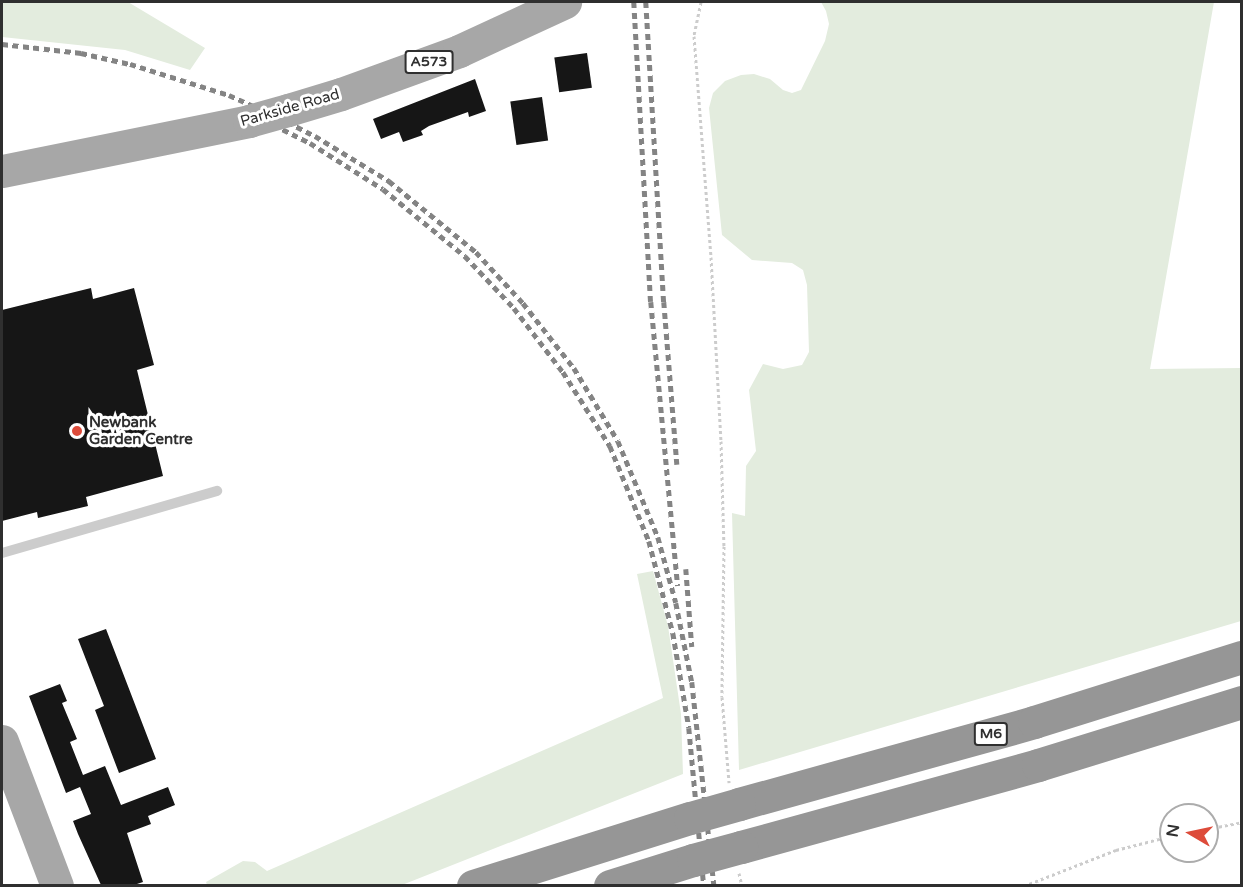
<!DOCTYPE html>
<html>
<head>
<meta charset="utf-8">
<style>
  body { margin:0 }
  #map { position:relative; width:1243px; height:887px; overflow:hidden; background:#fff; font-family:"Varela Round",sans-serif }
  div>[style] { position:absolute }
  .green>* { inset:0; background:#e3ecde }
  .building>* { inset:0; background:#161616; transform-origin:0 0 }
  .path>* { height:3px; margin-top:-1.5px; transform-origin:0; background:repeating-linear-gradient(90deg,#ccc 0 3px,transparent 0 6px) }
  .service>* { height:10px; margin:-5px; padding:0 5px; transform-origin:5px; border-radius:5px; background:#ccc }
  .primary>* { height:33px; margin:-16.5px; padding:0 16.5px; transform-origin:16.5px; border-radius:16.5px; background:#a7a7a7 }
  .motorway>* { height:33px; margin:-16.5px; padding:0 16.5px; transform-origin:16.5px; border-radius:16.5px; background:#969696 }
  .rail>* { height:4.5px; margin-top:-2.25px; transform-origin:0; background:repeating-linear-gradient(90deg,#848484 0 6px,transparent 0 10.5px) }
  .primary-bridge>* { height:33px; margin:-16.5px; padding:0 16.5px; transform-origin:16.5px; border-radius:16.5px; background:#a7a7a7 }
  .motorway-bridge>* { height:33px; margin:-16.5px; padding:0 16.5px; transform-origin:16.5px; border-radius:16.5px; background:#969696 }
  .dots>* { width:16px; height:16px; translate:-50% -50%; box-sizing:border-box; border:3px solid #fff; border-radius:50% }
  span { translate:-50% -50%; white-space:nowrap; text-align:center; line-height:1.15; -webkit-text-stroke:6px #fff; paint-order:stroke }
  .shield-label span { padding:2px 4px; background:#fff; border:2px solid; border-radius:4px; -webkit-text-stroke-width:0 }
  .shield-label { font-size:14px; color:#2f2f2f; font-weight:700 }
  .street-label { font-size:15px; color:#2f2f2f }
  .poi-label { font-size:15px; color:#2f2f2f; font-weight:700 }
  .left { translate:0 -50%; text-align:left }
  .frame { position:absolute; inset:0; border:3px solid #2f2f2f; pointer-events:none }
  .north { position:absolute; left:1159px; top:803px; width:60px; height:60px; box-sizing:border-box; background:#fff; border:2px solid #acacac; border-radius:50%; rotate:279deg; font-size:16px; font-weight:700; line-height:24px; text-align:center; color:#2f2f2f }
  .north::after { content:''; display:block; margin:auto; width:21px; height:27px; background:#dd4b3a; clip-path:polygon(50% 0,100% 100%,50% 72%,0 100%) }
</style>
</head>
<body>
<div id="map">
  <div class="green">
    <i style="clip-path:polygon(2px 2px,128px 2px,205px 48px,190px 70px,125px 50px,2px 37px)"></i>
    <i style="clip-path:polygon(821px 2px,1214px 2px,1150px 369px,1241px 368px,1241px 621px,739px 770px,732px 513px,745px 516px,746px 466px,756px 451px,749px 390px,763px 364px,783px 369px,802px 365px,809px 352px,807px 285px,803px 270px,792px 263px,752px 260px,722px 235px,709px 108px,713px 93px,725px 81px,741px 75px,754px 74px,770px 79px,783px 90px,792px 93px,801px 90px,825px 41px,829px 24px,826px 11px)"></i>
    <i style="clip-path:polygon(653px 571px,668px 626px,681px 714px,683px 774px,402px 885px,207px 885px,206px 882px,243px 861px,255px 862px,267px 871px,663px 698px,637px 574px)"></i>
  </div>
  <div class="building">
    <i style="left:587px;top:53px;width:35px;height:33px;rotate:82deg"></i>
    <i style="clip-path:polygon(475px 79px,486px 111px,469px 117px,468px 112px,429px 126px,421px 131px,423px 135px,403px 142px,399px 132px,381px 139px,373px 119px)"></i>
    <i style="left:542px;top:97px;width:44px;height:32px;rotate:82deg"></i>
    <i style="clip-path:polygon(91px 288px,93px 299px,134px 288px,154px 365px,137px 370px,163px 476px,86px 497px,88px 506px,38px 518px,37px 512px,2px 521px,2px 310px)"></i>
    <i style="clip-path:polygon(106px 629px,156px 759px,119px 773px,95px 710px,104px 706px,78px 639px)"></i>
    <i style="clip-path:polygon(60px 684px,67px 701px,62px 703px,77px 739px,70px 742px,83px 775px,105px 766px,121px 805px,168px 787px,175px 805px,148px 816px,151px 824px,127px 833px,143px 882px,134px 885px,101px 885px,78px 834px,73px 821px,91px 814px,80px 787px,66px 793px,29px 696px)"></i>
  </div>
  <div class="path">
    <i style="left:701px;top:2px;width:35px;rotate:102deg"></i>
    <i style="left:694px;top:36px;width:222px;rotate:85.6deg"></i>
    <i style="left:711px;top:257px;width:184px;rotate:86.9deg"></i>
    <i style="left:721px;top:441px;width:105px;rotate:88.4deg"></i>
    <i style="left:724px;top:546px;width:151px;rotate:90.8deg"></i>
    <i style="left:722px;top:697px;width:86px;rotate:85.3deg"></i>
    <i style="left:1207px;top:829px;width:36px;rotate:-11deg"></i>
    <i style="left:739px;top:873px;width:13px;rotate:77deg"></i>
    <i style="left:1024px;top:886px;width:99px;rotate:-21.4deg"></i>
    <i style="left:1116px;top:850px;width:57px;rotate:-14.3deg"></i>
  </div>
  <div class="service">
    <i style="left:2px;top:553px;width:224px;rotate:-16.1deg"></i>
  </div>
  <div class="primary">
    <i style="left:288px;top:110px;width:55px;rotate:-16.8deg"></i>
    <i style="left:341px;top:94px;width:126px;rotate:-20deg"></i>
    <i style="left:459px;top:51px;width:117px;rotate:-24.8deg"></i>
    <i style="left:2px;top:171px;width:252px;rotate:-11.4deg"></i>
    <i style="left:2px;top:741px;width:155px;rotate:69.2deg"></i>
  </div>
  <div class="motorway">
    <i style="left:739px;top:804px;width:306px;rotate:-15.5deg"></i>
    <i style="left:1034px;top:722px;width:218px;rotate:-17.4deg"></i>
    <i style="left:741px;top:847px;width:308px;rotate:-15.4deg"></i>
    <i style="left:1038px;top:765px;width:214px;rotate:-17.2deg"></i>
    <i style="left:473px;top:886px;width:227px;rotate:-17.4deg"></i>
    <i style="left:610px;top:886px;width:87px;rotate:-17.4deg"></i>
  </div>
  <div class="rail">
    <i style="left:634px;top:2px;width:300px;rotate:86.8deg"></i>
    <i style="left:651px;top:302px;width:285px;rotate:84.6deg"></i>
    <i style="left:646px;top:2px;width:301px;rotate:86.6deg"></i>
    <i style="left:664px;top:302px;width:163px;rotate:85.4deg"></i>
    <i style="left:2px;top:44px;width:80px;rotate:6.5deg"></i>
    <i style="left:81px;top:53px;width:50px;rotate:12.7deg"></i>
    <i style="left:130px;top:64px;width:104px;rotate:17.4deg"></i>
    <i style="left:229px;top:95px;width:54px;rotate:24.2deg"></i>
    <i style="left:278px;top:117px;width:42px;rotate:27.2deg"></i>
    <i style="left:315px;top:136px;width:87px;rotate:31.3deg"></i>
    <i style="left:389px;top:181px;width:112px;rotate:39.2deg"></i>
    <i style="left:476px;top:252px;width:69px;rotate:47.3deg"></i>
    <i style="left:523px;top:303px;width:83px;rotate:51.9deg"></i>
    <i style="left:574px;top:368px;width:85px;rotate:58.9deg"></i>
    <i style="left:618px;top:441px;width:104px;rotate:67.4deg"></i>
    <i style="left:658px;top:537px;width:68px;rotate:74.7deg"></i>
    <i style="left:676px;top:603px;width:81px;rotate:78.6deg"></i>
    <i style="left:692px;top:682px;width:205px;rotate:83.8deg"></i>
    <i style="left:264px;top:120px;width:51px;rotate:26.6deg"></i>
    <i style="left:310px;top:143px;width:86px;rotate:32.2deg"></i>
    <i style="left:383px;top:189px;width:106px;rotate:39.3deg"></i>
    <i style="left:465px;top:256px;width:71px;rotate:46.7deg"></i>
    <i style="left:514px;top:308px;width:81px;rotate:52.6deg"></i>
    <i style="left:563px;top:372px;width:88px;rotate:57.6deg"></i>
    <i style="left:610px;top:446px;width:103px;rotate:67.7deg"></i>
    <i style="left:649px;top:541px;width:95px;rotate:75.4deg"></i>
    <i style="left:673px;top:633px;width:96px;rotate:80.4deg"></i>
    <i style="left:689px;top:728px;width:159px;rotate:84.6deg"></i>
    <i style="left:686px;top:569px;width:78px;rotate:85.6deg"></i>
  </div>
  <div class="primary-bridge">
    <i style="left:249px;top:121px;width:41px;rotate:-15.8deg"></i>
  </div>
  <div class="motorway-bridge">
    <i style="left:690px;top:818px;width:51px;rotate:-15.9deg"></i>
    <i style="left:693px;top:860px;width:50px;rotate:-15.2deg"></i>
  </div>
  <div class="dots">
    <i style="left:77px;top:431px;background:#dd4b3a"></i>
  </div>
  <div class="shield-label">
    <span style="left:429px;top:62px">A573</span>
    <span style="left:991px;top:734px">M6</span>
  </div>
  <div class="street-label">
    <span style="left:290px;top:108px;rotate:-16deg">Parkside Road</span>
  </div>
  <div class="poi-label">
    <span class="left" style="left:89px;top:431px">Newbank<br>Garden Centre</span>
  </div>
  <div class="frame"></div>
  <div class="north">N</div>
</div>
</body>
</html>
